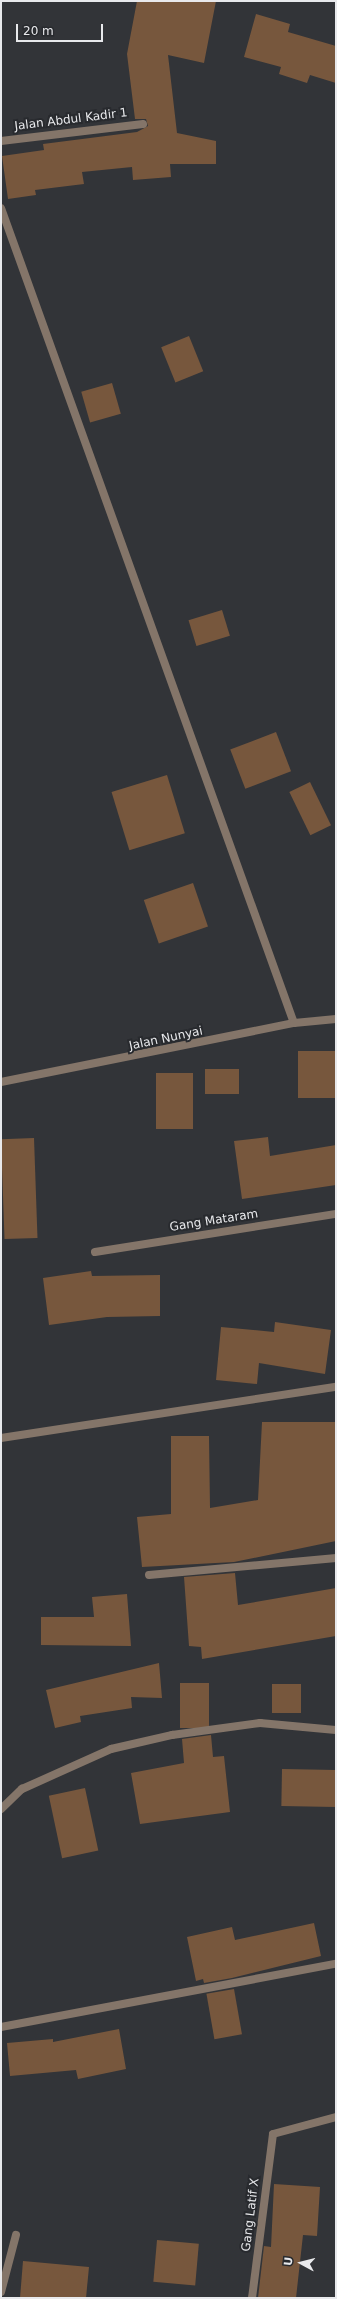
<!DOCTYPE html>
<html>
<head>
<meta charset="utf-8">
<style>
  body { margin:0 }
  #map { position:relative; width:337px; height:2299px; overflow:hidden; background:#323438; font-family:"DejaVu Sans",sans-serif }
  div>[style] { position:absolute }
  .building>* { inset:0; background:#77573d; transform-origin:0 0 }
  .minor>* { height:8px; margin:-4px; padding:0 4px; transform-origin:4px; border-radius:4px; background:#847569 }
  span { translate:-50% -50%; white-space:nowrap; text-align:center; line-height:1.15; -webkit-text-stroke:4px #282a2e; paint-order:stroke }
  .street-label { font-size:12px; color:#e8e9ec }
  .frame { position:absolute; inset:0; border:2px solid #e8e9ec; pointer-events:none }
  .north { position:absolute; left:281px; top:2243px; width:40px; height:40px; -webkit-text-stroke:3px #282a2e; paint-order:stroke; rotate:277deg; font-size:11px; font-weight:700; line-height:16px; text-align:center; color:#e8e9ec }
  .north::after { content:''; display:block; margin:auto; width:14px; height:18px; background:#e8e9ec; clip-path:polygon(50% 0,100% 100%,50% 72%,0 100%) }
  .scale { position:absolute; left:16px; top:24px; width:87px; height:18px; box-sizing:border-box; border:2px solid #e8e9ec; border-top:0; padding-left:5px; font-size:12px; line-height:14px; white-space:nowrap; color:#e8e9ec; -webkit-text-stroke:3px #282a2e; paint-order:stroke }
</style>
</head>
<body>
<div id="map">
  <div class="building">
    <i style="clip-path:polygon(137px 1px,216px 1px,204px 63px,168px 55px,177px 133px,216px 141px,216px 164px,170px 164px,171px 177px,133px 180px,132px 167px,82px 172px,84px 184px,35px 190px,36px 195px,8px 199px,2px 156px,44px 150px,43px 144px,137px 132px,148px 126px,146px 119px,135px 119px,127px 54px)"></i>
    <i style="clip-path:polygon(256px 14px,290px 24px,288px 32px,336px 46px,336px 83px,310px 75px,307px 83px,279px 74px,281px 67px,244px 57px)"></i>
    <i style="left:189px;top:336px;width:38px;height:30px;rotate:68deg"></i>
    <i style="left:112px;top:383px;width:32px;height:32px;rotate:74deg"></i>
    <i style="left:222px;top:610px;width:27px;height:35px;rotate:73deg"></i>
    <i style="left:276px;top:732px;width:42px;height:49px;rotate:69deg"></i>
    <i style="left:167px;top:775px;width:61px;height:58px;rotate:73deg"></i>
    <i style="left:310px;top:782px;width:48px;height:23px;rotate:64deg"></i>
    <i style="left:193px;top:883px;width:46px;height:52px;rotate:71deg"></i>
    <i style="left:336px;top:1051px;width:47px;height:38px;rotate:90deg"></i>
    <i style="left:205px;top:1069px;width:34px;height:25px"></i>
    <i style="left:156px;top:1073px;width:37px;height:56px"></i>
    <i style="clip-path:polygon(268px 1137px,270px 1156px,336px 1145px,336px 1185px,242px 1199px,234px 1141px)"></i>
    <i style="left:34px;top:1138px;width:100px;height:33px;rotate:88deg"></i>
    <i style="clip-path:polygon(91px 1271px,92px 1276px,160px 1275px,160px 1316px,107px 1317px,49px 1325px,43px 1278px)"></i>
    <i style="clip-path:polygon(275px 1322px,331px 1330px,325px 1374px,259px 1363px,257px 1384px,216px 1380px,221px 1327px,274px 1332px)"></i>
    <i style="clip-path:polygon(262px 1422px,336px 1422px,336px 1541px,234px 1562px,142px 1567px,137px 1517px,171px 1514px,171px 1436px,209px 1436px,210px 1508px,258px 1500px)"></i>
    <i style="clip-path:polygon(235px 1573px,238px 1605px,336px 1588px,336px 1636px,202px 1659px,201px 1647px,189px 1646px,184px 1577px)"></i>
    <i style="clip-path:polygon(127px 1594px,131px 1646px,41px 1645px,41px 1617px,94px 1617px,92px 1597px)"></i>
    <i style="clip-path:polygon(159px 1663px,162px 1698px,131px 1697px,132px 1708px,80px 1716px,81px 1722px,55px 1728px,46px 1690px)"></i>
    <i style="left:180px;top:1683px;width:29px;height:45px"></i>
    <i style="left:272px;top:1684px;width:29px;height:29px"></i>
    <i style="clip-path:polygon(211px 1735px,213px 1757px,224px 1756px,230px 1812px,140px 1824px,131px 1773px,184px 1763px,182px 1739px)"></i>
    <i style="left:282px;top:1769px;width:54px;height:37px;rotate:1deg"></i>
    <i style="left:85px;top:1788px;width:64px;height:37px;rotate:78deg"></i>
    <i style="clip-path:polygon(314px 1923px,321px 1956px,232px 1978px,204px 1983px,203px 1979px,196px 1981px,187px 1937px,232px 1927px,235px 1940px)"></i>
    <i style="left:234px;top:1989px;width:46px;height:28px;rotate:80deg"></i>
    <i style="clip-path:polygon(119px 2029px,126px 2069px,78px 2079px,76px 2070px,10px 2076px,7px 2043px,53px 2039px,53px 2042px)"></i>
    <i style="clip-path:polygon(274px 2184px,320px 2187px,317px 2236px,303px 2235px,296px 2298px,258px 2298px,264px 2246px,271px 2247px)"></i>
    <i style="left:157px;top:2240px;width:42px;height:42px;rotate:5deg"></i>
    <i style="clip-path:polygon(23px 2261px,89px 2267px,86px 2298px,20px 2298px)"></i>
  </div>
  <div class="minor">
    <i style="left:1px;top:141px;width:143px;rotate:-6.8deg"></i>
    <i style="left:1px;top:208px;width:866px;rotate:70.23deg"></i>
    <i style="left:1px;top:1082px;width:299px;rotate:-11.4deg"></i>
    <i style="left:294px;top:1023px;width:42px;rotate:-5.4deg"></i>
    <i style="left:95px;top:1252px;width:244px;rotate:-9deg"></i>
    <i style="left:1px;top:1438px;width:339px;rotate:-8.7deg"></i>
    <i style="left:149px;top:1575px;width:188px;rotate:-5.2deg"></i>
    <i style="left:1px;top:1809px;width:29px;rotate:-44deg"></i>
    <i style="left:22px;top:1789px;width:98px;rotate:-24.2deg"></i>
    <i style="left:111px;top:1749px;width:63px;rotate:-12.9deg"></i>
    <i style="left:172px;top:1735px;width:89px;rotate:-7.8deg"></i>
    <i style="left:260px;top:1723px;width:76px;rotate:5.3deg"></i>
    <i style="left:1px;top:2027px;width:341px;rotate:-10.7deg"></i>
    <i style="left:1px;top:2292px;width:59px;rotate:-75.3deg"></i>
    <i style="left:252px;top:2298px;width:165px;rotate:-82.7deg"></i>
    <i style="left:273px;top:2134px;width:65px;rotate:-15.1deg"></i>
  </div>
  <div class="street-label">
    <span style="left:71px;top:120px;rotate:-7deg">Jalan Abdul Kadir 1</span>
    <span style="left:166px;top:1039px;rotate:-12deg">Jalan Nunyai</span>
    <span style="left:214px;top:1221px;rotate:-9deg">Gang Mataram</span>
    <span style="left:251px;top:2215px;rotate:-83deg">Gang Latif X</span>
  </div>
  <div class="frame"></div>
  <div class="north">U</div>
  <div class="scale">20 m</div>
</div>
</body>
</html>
